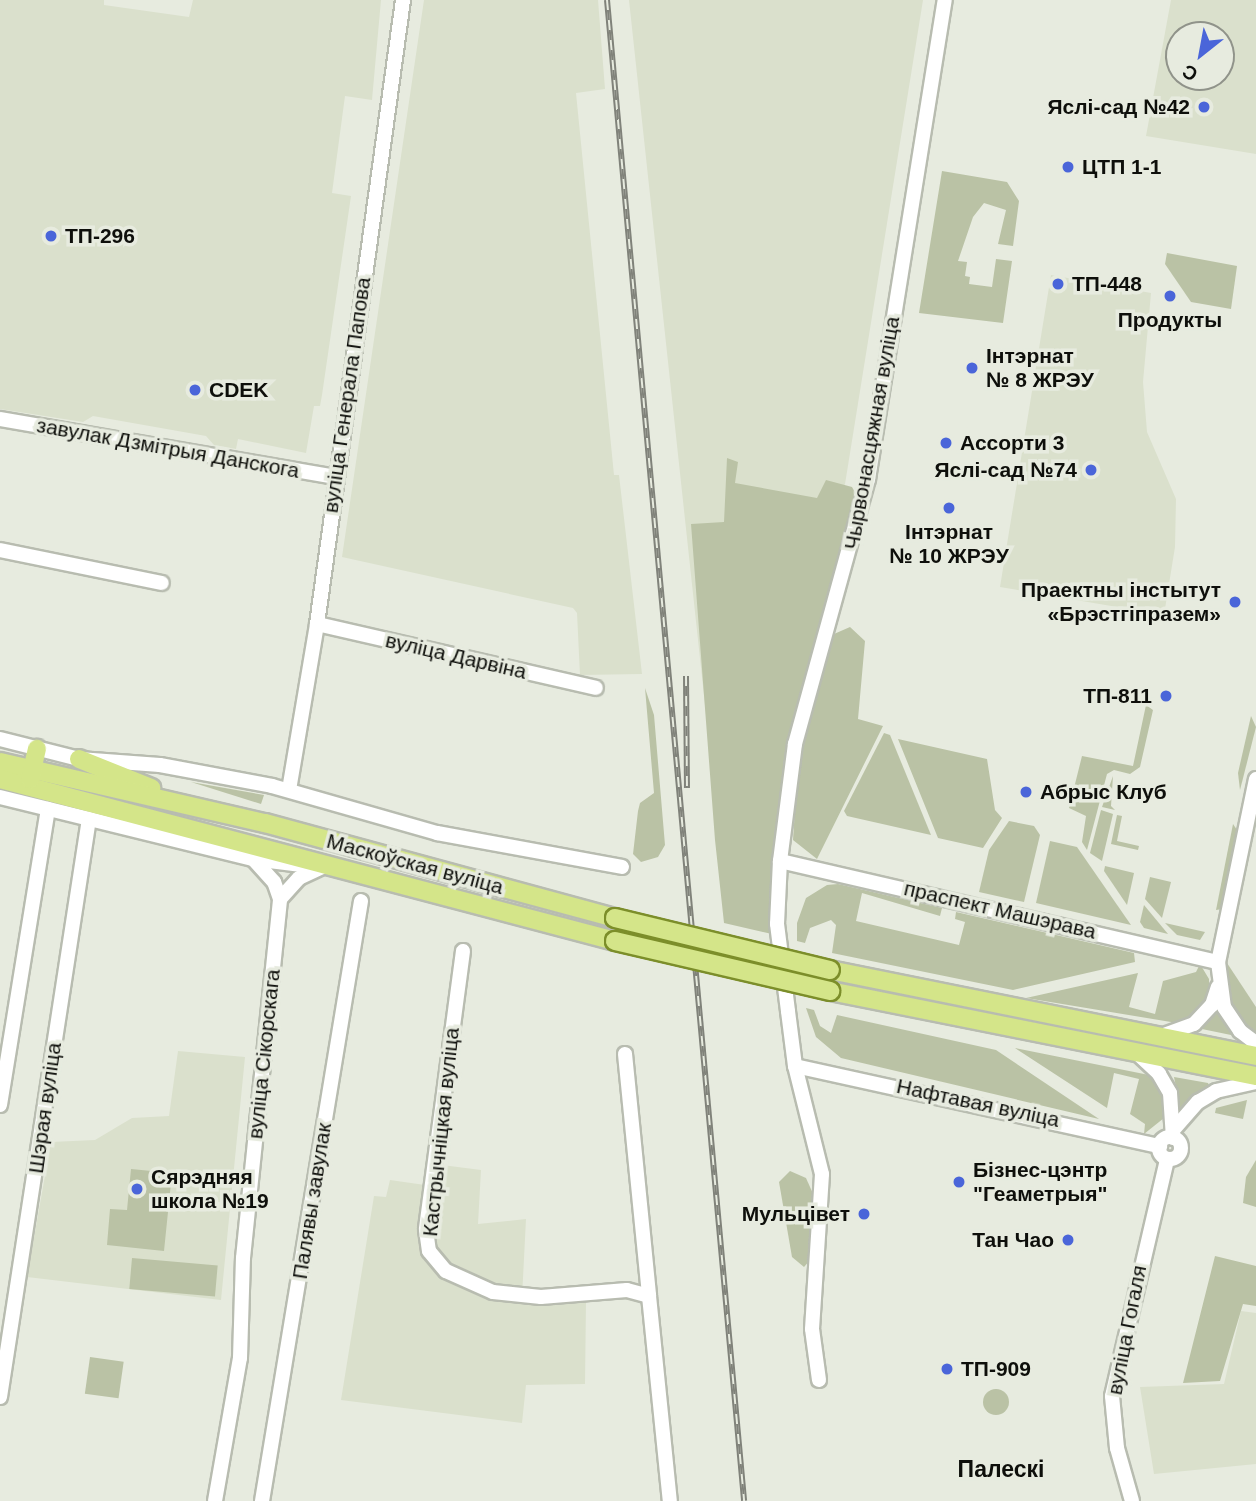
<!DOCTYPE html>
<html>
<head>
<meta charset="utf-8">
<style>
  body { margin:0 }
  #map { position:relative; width:1256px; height:1501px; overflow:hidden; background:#e7ebdf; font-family:Arial,sans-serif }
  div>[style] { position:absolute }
  .built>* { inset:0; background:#dae0cc }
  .green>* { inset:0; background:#bac2a5; transform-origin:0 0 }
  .round { border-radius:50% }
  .roads { filter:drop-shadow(2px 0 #b8bcb0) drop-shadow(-2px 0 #b8bcb0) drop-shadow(0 2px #b8bcb0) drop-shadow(0 -2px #b8bcb0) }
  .minor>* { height:14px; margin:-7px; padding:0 7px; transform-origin:7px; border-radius:7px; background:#fff }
  .minor>.ring { margin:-7px; padding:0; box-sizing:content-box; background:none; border:14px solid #fff; border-radius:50% }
  .major>* { height:18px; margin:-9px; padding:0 9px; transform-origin:9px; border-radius:9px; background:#d4e589 }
  .rail>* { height:6px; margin-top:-3px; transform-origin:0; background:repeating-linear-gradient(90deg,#e7ebdf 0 10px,#80827a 0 20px); box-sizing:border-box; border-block:2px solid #80827a }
  .bridges { filter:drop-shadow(2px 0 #7c8e2a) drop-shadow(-2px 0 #7c8e2a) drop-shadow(0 2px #7c8e2a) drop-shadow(0 -2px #7c8e2a) }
  .major-bridge>* { height:18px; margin:-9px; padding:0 9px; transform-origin:9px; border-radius:9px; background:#d4e589 }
  .dots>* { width:19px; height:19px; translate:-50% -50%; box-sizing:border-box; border:4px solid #e7ebdf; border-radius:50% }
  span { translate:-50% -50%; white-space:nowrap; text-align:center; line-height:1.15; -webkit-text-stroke:7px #e7ebdf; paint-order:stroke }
  .poi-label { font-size:21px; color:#0e0f0b; font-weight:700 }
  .right { translate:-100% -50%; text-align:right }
  .left { translate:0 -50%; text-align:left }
  .street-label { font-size:21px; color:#0e0f0b }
  .neighbourhood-label { font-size:23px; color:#0e0f0b; font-weight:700 }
  .north { position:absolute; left:1165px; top:21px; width:70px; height:70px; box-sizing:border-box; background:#e7ebdf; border:2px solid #90938a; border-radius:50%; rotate:211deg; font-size:19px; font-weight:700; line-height:28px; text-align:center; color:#0e0f0b }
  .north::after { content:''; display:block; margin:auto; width:24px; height:32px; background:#4a65d9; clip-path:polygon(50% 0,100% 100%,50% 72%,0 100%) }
</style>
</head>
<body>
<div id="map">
  <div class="built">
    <i style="clip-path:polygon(0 0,104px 0,104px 5px,189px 17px,193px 0,381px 0,372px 100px,345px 96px,332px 193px,351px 196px,322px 395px,320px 406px,314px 406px,306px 453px,238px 439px,236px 449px,214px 445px,206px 436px,93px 416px,83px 422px,0 409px)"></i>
    <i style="clip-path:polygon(424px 0,598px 0,605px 89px,576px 93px,614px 475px,619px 475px,642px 674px,580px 675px,577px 613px,573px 608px,342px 557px)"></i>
    <i style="clip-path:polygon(629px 0,923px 0,845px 484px,706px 714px)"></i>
    <i style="clip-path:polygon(evenodd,1171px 0,1256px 0,1256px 154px,1146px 136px,1171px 0,1179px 35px,1221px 35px,1221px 77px,1179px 77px,1179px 35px)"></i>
    <i style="clip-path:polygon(1051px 275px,1151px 293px,1143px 382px,1147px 432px,1176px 499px,1175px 547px,1164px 615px,1000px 587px)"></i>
    <i style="clip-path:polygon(178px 1051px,245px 1057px,221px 1300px,27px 1277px,51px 1142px,95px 1140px,132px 1118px,169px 1116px)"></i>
    <i style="clip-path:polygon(442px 1165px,481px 1170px,478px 1224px,526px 1219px,522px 1298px,586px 1302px,585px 1384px,526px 1385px,522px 1423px,341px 1400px,374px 1196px,386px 1197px,390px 1180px,439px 1187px)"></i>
    <i style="clip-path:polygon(1241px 1311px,1256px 1313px,1256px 1464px,1154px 1474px,1140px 1387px,1224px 1384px)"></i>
  </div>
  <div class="green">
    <i style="clip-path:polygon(942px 171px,1007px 182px,1019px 201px,1013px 246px,998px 244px,1006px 210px,984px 203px,973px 217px,958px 261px,967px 262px,965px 276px,970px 277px,969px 284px,992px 287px,996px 259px,1012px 261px,1003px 323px,919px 313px)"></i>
    <i style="clip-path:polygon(1167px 253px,1237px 266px,1231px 309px,1191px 302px,1165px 264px)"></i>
    <i style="clip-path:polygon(727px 458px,738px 462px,735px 483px,817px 498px,826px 480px,852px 487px,858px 498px,785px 753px,773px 848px,772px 934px,724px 923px,715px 840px,691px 524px,724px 522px)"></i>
    <i style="clip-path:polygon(850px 627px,865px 641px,858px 719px,883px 726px,817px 859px,793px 840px,797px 777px,815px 695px,834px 634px)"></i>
    <i style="clip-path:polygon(645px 688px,654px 715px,665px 845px,658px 857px,641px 862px,633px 854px,638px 811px,640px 803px,654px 793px)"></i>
    <i style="clip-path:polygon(1146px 705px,1153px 710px,1140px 767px,1130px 774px,1114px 770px,1107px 774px,1087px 850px,1082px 842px,1086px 816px,1069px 808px,1082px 756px,1133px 766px)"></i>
    <i style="clip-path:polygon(1251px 716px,1256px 727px,1240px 790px,1238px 773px)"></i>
    <i style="clip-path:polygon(884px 733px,890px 735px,931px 835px,847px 816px,844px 811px)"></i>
    <i style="clip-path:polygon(898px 739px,987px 759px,995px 810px,1002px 818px,983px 848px,938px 838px)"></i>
    <i style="clip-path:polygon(1113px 776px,1111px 806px,1115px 810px,1102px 807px)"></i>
    <i style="clip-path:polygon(191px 782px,264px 795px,261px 804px)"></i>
    <i style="clip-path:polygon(1101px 810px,1113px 814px,1102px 861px,1090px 853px)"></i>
    <i style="clip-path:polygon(1117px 815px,1122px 816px,1117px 841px,1139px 846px,1138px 850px,1111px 844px)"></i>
    <i style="clip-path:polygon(1009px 821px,1034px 826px,1040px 835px,1024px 902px,979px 892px,989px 850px)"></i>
    <i style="clip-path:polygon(1233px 824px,1237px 830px,1222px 909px,1216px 910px)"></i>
    <i style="clip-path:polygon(1050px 841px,1077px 847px,1131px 925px,1036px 903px)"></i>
    <i style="clip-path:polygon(1105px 866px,1134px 873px,1127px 905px,1104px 871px)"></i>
    <i style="clip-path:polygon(1150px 877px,1171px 882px,1162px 918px,1145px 899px)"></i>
    <i style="clip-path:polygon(838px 884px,942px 908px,940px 916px,862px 893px,856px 921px,959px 945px,965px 922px,955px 919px,956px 912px,1134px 953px,1135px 962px,1013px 990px,832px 953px,836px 925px,831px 920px,810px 928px,805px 943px,797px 941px,797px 923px,806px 898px,827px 885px)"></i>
    <i style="clip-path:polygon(1144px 905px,1168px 934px,1144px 928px,1140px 922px)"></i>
    <i style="clip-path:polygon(1165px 923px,1205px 932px,1200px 940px,1177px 935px)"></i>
    <i style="clip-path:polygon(1227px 963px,1256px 1007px,1256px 1036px,1239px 1022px,1226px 996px)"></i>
    <i style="clip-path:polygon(1200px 964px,1209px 979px,1209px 993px,1191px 1019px,1177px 1023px,1026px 998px,1138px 973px,1129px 1007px,1155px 1014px,1163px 981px,1196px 972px)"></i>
    <i style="clip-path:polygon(806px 1008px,814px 1010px,820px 1026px,831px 1033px,837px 1015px,996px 1050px,1099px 1119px,841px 1058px,816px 1037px)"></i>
    <i style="clip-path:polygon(1217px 1008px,1232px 1033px,1231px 1035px,1197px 1028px)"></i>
    <i style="clip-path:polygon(1015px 1048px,1149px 1075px,1165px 1098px,1164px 1118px,1144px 1134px,1145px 1124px,1130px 1114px,1139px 1079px,1114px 1073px,1107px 1108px)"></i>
    <i style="clip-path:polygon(1174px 1077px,1208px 1083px,1209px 1085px,1180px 1108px)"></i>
    <i style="clip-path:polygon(1247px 1100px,1243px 1119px,1215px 1113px,1216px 1108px)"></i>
    <i style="clip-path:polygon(1256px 1160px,1256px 1207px,1243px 1203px,1246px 1177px)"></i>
    <i style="clip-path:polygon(131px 1169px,172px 1173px,164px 1251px,107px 1245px,110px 1209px,127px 1210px)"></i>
    <i style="clip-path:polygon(790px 1171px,806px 1178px,814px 1196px,811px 1259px,804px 1267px,792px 1257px,779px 1182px)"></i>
    <i style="clip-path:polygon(1215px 1256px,1256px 1266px,1256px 1306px,1243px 1304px,1220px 1381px,1183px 1383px)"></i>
    <i style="left:132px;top:1258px;width:86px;height:31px;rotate:5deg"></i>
    <i style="left:90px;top:1357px;width:34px;height:37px;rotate:8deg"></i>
    <i class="round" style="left:983px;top:1389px;width:26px;height:26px"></i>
  </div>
  <div class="roads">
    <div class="minor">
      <i style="left:0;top:419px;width:341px;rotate:9.8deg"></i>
      <i style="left:0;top:550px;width:165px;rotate:11.5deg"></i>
      <i style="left:317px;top:624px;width:286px;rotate:12.9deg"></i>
      <i style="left:0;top:739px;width:81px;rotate:14.2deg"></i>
      <i style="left:79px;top:759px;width:81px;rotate:4.2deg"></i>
      <i style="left:160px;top:765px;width:114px;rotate:10.6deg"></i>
      <i style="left:272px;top:786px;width:172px;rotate:15.9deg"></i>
      <i style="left:437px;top:833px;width:188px;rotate:10.4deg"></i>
      <i style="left:1256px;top:779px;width:187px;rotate:101.7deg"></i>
      <i style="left:1218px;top:962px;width:45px;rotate:82.4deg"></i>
      <i style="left:1224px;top:1007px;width:29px;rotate:56deg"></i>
      <i style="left:1240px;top:1031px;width:20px;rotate:37deg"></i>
      <i style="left:289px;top:790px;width:168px;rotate:-80.4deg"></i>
      <i style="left:317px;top:624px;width:630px;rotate:-82.15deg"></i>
      <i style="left:0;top:797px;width:260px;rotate:13.8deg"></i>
      <i style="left:253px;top:859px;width:49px;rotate:7deg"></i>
      <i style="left:780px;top:861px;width:449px;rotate:13deg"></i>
      <i style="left:280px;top:899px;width:28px;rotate:-48deg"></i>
      <i style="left:299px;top:878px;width:26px;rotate:-25deg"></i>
      <i style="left:463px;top:951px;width:281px;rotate:97.6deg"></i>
      <i style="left:426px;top:1230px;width:21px;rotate:82deg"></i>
      <i style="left:429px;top:1251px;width:26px;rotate:50deg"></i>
      <i style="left:446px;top:1271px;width:51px;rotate:24.1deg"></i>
      <i style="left:493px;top:1292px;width:48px;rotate:5.9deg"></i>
      <i style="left:541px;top:1297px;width:86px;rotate:-4.7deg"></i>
      <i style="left:627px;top:1290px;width:23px;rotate:15deg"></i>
      <i style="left:649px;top:1296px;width:206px;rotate:84.2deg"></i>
      <i style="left:1161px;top:1036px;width:35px;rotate:-20deg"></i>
      <i style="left:1194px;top:1024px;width:26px;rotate:-47deg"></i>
      <i style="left:1212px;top:1005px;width:19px;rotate:-72deg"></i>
      <i style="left:625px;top:1054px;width:243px;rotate:84.3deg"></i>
      <i style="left:1140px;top:1056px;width:26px;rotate:43deg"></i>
      <i style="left:1159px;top:1074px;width:22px;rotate:60deg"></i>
      <i style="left:1170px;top:1093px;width:45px;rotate:86.2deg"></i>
      <i style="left:795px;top:1066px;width:374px;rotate:12.4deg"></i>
      <i style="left:0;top:1105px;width:300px;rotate:-80.8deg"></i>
      <i style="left:1175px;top:1128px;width:35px;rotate:-49deg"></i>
      <i style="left:1198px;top:1102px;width:21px;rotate:-31deg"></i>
      <i style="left:1216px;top:1091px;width:41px;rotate:-12.7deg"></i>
      <i class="ring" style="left:1159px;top:1137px;width:8px;height:8px"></i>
      <i style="left:819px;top:1380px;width:51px;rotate:-97.8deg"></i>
      <i style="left:812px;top:1329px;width:155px;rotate:-86.3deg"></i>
      <i style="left:822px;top:1174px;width:111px;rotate:-104deg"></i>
      <i style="left:795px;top:1066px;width:55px;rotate:-97.3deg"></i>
      <i style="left:788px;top:1011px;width:88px;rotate:-97.2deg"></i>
      <i style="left:777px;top:924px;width:63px;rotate:-87.3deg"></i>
      <i style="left:780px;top:861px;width:118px;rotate:-82.7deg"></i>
      <i style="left:795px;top:744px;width:275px;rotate:-74.6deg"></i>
      <i style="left:868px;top:479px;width:485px;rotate:-80.9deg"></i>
      <i style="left:0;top:1397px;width:585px;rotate:-81.25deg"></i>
      <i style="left:215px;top:1501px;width:145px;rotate:-80.1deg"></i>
      <i style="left:240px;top:1358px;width:100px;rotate:-88.3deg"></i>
      <i style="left:243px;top:1258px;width:361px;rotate:-84.1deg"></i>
      <i style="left:280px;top:899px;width:18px;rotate:-109deg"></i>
      <i style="left:274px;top:882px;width:31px;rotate:-132deg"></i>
      <i style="left:262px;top:1501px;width:608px;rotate:-80.63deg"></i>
      <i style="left:1132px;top:1501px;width:55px;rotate:-105.8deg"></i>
      <i style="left:1117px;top:1448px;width:52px;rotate:-95.5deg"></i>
      <i style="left:1112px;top:1396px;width:243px;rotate:-76.9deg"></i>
    </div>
    <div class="major">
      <i style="left:79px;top:759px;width:78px;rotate:21.9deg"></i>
      <i style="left:0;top:762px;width:272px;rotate:13deg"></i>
      <i style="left:265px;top:823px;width:363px;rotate:15.2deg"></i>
      <i style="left:0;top:779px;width:636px;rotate:14.76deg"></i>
      <i style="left:30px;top:779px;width:31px;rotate:-77deg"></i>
      <i style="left:830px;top:970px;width:435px;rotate:11.4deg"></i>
      <i style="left:830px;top:991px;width:434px;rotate:11.3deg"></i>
    </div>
  </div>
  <div class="rail">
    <i style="left:607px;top:0;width:1507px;rotate:84.78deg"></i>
    <i style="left:686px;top:676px;width:112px;rotate:89.5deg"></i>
  </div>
  <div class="bridges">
    <div class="major-bridge">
      <i style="left:615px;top:918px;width:221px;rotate:13.6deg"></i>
      <i style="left:615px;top:941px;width:221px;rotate:13.1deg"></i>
    </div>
  </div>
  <div class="dots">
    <i style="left:1204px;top:107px;background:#4a65d9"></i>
    <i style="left:1068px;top:167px;background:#4a65d9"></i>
    <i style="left:51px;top:236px;background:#4a65d9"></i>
    <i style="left:1058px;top:284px;background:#4a65d9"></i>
    <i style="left:1170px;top:296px;background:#4a65d9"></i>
    <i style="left:972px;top:368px;background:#4a65d9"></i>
    <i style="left:195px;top:390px;background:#4a65d9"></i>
    <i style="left:946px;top:443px;background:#4a65d9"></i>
    <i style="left:1091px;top:470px;background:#4a65d9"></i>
    <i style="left:949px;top:508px;background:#4a65d9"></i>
    <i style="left:1235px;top:602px;background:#4a65d9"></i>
    <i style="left:1166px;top:696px;background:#4a65d9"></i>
    <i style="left:1026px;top:792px;background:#4a65d9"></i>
    <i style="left:959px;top:1182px;background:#4a65d9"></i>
    <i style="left:137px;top:1189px;background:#4a65d9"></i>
    <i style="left:864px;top:1214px;background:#4a65d9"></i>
    <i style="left:1068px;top:1240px;background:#4a65d9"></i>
    <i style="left:947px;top:1369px;background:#4a65d9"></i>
  </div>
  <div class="poi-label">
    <span class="right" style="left:1190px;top:107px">Яслі-сад №42</span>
    <span class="left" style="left:1082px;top:167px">ЦТП 1-1</span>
    <span class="left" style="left:65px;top:236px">ТП-296</span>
    <span class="left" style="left:1072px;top:284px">ТП-448</span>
    <span style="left:1170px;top:320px">Продукты</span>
    <span class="left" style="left:986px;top:368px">Інтэрнат<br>№ 8 ЖРЭУ</span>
    <span class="left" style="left:209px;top:390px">CDEK</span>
    <span class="left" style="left:960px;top:443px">Ассорти 3</span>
    <span class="right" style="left:1077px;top:470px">Яслі-сад №74</span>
    <span style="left:949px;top:544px">Інтэрнат<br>№ 10 ЖРЭУ</span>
    <span class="right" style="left:1221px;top:602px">Праектны інстытут<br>«Брэстгіпразем»</span>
    <span class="right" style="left:1152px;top:696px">ТП-811</span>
    <span class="left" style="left:1040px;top:792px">Абрыс Клуб</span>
    <span class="left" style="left:973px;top:1182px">Бізнес-цэнтр<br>"Геаметрыя"</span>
    <span class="left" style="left:151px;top:1189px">Сярэдняя<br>школа №19</span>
    <span class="right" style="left:850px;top:1214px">Мульцівет</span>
    <span class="right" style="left:1054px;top:1240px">Тан Чао</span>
    <span class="left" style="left:961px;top:1369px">ТП-909</span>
  </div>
  <div class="street-label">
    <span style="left:347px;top:395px;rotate:-82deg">вуліца Генерала Папова</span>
    <span style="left:872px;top:433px;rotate:-80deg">Чырвонасцяжная вуліца</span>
    <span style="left:168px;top:448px;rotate:10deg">завулак Дзмітрыя Данскога</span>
    <span style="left:456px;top:656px;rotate:13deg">вуліца Дарвіна</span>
    <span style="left:415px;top:864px;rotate:15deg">Маскоўская вуліца</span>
    <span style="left:1000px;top:910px;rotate:13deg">праспект Машэрава</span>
    <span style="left:264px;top:1054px;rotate:-84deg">вуліца Сікорскага</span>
    <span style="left:978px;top:1103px;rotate:12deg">Нафтавая вуліца</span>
    <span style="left:45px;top:1108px;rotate:-82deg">Шэрая вуліца</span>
    <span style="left:441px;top:1132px;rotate:-84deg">Кастрычніцкая вуліца</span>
    <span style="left:312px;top:1201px;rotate:-81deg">Палявы завулак</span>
    <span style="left:1127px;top:1330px;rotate:-79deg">вуліца Гогаля</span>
  </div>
  <div class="neighbourhood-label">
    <span style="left:1001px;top:1469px">Палескі</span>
  </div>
  <div class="north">С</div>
</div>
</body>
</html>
